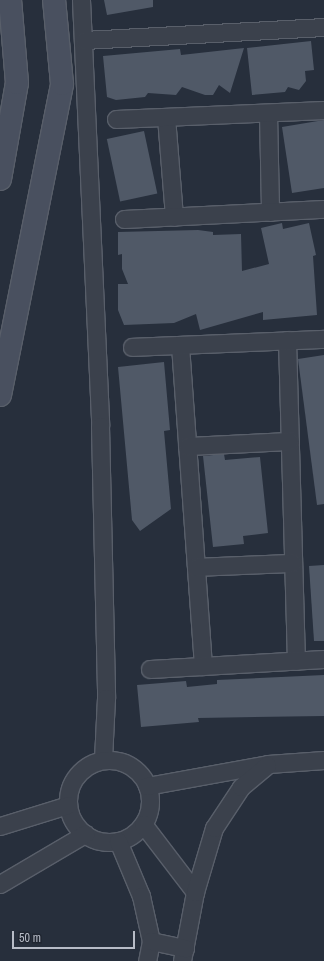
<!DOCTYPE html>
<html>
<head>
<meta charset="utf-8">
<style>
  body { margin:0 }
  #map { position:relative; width:324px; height:961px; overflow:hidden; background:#272f3c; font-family:"Archivo Narrow",sans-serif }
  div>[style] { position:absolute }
  .building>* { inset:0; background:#505967; transform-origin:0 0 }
  .roads { filter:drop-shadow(1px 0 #595f6a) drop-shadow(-1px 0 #595f6a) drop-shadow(0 1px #595f6a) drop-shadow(0 -1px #595f6a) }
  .street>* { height:17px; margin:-8.5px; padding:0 8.5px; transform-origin:8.5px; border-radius:8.5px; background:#3b414c }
  .street>.ring { margin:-8.5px; padding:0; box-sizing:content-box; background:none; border:17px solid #3b414c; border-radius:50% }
  .secondary>* { height:22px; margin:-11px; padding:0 11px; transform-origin:11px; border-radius:11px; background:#49505f }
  span { translate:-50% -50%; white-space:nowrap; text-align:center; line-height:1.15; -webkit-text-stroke:3.5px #202631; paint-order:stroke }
  .scale { position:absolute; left:12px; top:931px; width:123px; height:18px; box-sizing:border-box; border:2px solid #b7bcc7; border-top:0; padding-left:5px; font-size:12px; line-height:14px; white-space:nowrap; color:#b7bcc7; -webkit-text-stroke:3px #202631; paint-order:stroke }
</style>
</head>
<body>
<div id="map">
  <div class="building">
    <i style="clip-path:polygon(104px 0,153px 0,153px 7px,107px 15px)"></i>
    <i style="clip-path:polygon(311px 41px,314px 70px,305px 71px,306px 81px,299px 90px,288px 87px,285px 92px,252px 95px,247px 48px)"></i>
    <i style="clip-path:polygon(244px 48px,230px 93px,219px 85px,213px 95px,205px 95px,182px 87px,176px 95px,148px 93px,145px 97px,116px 100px,107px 97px,103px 56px,180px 49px,181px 55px)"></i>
    <i style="clip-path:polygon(324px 120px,324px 188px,292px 193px,282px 127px)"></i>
    <i style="left:144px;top:131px;width:64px;height:38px;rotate:78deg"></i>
    <i style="clip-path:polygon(282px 223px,283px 229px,309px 223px,316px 255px,313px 256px,317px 315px,263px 320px,263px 312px,200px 330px,196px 314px,174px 323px,124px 325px,118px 310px,118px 284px,128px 284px,122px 269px,122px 254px,118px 255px,118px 232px,198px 230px,213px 232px,213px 235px,241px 234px,242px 271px,269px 264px,261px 228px)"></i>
    <i style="clip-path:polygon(324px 355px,324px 504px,317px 505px,298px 359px)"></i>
    <i style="clip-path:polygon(164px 362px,170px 430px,164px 431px,171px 509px,140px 531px,132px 520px,118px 367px)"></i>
    <i style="clip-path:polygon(224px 454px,225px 460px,260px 457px,268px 533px,243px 536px,244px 544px,213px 547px,203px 456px)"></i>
    <i style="clip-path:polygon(324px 565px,324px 641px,314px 641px,309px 566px)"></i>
    <i style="clip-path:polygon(324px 675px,324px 716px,198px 718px,199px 722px,141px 727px,137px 685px,186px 681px,187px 687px,217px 684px,217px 680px)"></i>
  </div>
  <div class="roads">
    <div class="street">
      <i style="left:81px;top:0;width:426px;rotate:87.4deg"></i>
      <i style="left:100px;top:426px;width:272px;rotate:88.7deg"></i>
      <i style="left:106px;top:698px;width:62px;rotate:92.8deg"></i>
      <i style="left:84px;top:40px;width:240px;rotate:-3.1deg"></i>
      <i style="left:268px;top:113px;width:99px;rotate:88.8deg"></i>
      <i style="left:166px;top:117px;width:100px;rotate:85.4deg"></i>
      <i style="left:116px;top:119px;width:208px;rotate:-2.5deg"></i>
      <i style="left:124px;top:219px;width:200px;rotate:-2.9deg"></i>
      <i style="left:287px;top:340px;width:321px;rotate:88.4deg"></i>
      <i style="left:180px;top:345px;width:322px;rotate:85.9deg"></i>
      <i style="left:132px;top:347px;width:192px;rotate:-2.4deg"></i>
      <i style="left:187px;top:446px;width:103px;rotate:-2.8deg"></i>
      <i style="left:196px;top:567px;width:97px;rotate:-2.4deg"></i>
      <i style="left:150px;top:669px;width:174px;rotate:-3.3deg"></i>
      <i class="ring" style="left:68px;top:760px;width:65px;height:65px"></i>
      <i style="left:147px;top:786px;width:123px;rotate:-10.3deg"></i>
      <i style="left:268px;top:764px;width:56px;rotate:-4.1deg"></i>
      <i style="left:143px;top:824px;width:86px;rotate:52.6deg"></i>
      <i style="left:195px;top:892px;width:70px;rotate:100.7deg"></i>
      <i style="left:0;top:826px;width:71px;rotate:-17.2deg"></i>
      <i style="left:118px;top:841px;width:60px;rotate:67.3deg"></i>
      <i style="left:141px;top:896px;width:46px;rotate:77.5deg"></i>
      <i style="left:151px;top:941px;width:20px;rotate:101deg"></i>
      <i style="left:0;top:884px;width:99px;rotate:-30.5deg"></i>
      <i style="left:195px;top:892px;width:67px;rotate:-73.5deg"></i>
      <i style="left:214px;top:828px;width:49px;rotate:-56.6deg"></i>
      <i style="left:241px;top:787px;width:34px;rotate:-40deg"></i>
      <i style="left:151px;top:941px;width:35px;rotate:12deg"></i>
    </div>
    <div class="secondary">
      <i style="left:0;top:179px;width:97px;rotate:-80deg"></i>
      <i style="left:17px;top:83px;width:83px;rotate:-94.8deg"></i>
      <i style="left:0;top:395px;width:317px;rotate:-78.7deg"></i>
      <i style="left:62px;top:84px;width:84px;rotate:-95.4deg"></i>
    </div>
  </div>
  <div class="scale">50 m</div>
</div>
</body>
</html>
